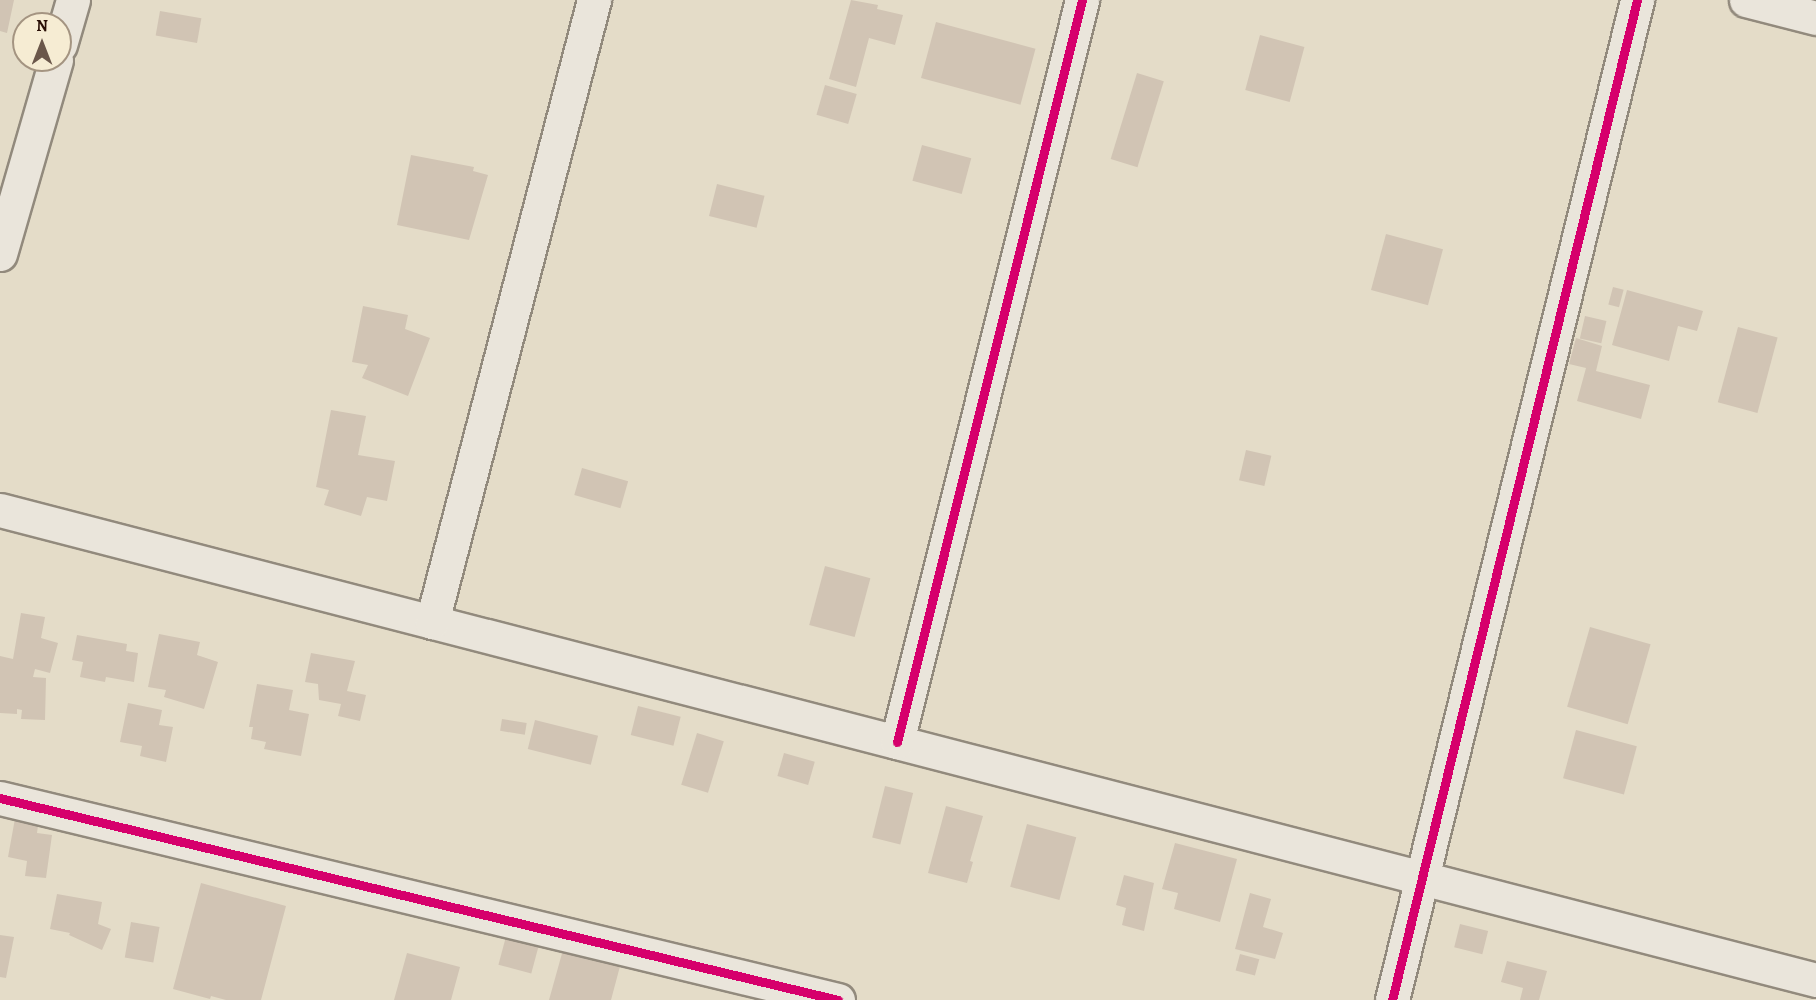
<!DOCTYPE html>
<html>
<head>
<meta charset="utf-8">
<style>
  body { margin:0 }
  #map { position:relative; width:1816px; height:1000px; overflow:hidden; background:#e4dcc8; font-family:Alegreya,serif }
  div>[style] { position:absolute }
  .building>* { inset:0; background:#d1c4b4; transform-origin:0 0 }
  .roads { filter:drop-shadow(2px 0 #928a7d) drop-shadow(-2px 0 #928a7d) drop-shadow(0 2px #928a7d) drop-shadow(0 -2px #928a7d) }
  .minor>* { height:33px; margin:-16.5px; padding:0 16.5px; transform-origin:16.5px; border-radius:16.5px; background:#eae5db }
  .cycleway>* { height:9px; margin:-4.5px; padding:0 4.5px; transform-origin:4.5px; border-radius:4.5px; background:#d6006c }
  span { translate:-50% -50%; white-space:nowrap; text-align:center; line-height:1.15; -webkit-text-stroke:4.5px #f6ecd3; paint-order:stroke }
  .north { position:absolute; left:12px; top:12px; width:60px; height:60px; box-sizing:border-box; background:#f6ecd3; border:2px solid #a49481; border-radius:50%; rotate:0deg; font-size:16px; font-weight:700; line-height:24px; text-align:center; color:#2a0f06 }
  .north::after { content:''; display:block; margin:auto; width:21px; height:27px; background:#6b574a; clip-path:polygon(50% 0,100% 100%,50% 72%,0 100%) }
</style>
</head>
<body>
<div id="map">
  <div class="building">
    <i style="clip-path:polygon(0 0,14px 0,7px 33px,0 31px)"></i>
    <i style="clip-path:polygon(851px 0,878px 5px,877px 9px,903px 15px,895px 45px,869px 38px,856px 87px,829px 79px)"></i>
    <i style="left:160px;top:11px;width:42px;height:25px;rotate:10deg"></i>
    <i style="left:936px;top:22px;width:103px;height:58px;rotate:15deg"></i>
    <i style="left:1260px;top:35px;width:46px;height:57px;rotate:15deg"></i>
    <i style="left:1137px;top:73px;width:28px;height:90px;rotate:17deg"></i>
    <i style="left:825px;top:85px;width:33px;height:31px;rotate:16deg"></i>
    <i style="left:922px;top:145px;width:51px;height:37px;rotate:15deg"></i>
    <i style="clip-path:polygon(411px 155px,474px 167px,473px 171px,488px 175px,469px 240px,397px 225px)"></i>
    <i style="left:717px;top:184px;width:49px;height:33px;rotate:14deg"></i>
    <i style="left:1386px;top:234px;width:59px;height:58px;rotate:15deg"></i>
    <i style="left:1613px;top:287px;width:11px;height:18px;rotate:15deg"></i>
    <i style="clip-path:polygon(1627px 290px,1703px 311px,1697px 331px,1678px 326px,1669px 361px,1612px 345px)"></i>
    <i style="clip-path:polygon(363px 306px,408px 315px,405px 329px,430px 338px,408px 396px,362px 378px,368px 365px,352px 362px)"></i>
    <i style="left:1585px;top:316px;width:22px;height:23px;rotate:13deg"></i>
    <i style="left:1738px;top:327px;width:41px;height:78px;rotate:15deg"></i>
    <i style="clip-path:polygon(1576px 338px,1602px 346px,1596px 371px,1650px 385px,1641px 419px,1577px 401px,1586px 368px,1569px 364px)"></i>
    <i style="clip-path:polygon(331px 410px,366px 416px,358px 455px,395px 461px,387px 501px,367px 497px,361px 516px,324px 505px,329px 490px,316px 487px)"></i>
    <i style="left:1246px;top:450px;width:26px;height:31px;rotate:13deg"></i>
    <i style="left:582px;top:468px;width:48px;height:28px;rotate:16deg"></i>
    <i style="left:825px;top:566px;width:47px;height:61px;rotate:15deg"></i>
    <i style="clip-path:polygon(21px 613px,45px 617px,41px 638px,58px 643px,50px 673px,35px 669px,33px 677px,46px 678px,45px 720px,21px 719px,22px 710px,17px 709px,17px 714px,0 713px,0 656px,13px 659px)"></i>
    <i style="left:1590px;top:627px;width:63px;height:83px;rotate:16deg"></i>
    <i style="clip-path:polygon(159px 634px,200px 642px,197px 655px,218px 662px,204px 709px,164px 697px,166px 690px,148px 687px)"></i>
    <i style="clip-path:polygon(77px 635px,127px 644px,126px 651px,138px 653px,134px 682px,106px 677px,105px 682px,80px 677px,83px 662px,72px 660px)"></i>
    <i style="clip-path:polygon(311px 653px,355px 661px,347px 691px,366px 695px,360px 721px,338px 716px,341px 704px,319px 700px,318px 684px,305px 682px)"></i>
    <i style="clip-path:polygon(257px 684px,293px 690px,289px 710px,309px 714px,301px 756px,264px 749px,266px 742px,251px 739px,253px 727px,249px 727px)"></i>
    <i style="clip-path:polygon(128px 703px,162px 710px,159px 725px,173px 727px,166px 762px,140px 756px,142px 746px,120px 742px)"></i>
    <i style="left:638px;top:706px;width:44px;height:30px;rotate:14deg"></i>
    <i style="left:502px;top:719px;width:25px;height:12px;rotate:9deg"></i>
    <i style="left:535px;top:720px;width:65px;height:30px;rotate:14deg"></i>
    <i style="left:1576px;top:730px;width:63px;height:50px;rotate:15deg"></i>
    <i style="left:697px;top:733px;width:28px;height:54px;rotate:17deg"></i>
    <i style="left:784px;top:753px;width:32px;height:24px;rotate:16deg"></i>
    <i style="left:885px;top:786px;width:29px;height:53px;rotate:14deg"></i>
    <i style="clip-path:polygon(946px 806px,983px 816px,970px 861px,973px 862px,967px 883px,928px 873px)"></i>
    <i style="clip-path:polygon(16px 813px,39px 818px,37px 833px,52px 835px,46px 878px,25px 876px,27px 861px,8px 857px)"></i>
    <i style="left:1027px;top:824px;width:51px;height:65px;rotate:15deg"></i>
    <i style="clip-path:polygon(1175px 843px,1237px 859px,1220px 922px,1174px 909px,1178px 893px,1162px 889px)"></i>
    <i style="clip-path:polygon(1124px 875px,1154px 883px,1144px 931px,1122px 925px,1126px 908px,1116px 905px)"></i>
    <i style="clip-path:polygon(201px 883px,286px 906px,261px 1000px,226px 1000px,211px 996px,210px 999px,173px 989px)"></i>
    <i style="clip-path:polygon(1250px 893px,1271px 899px,1263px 927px,1283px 933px,1275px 959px,1235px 949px)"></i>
    <i style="clip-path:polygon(57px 894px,102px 902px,98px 924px,111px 929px,102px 950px,69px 935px,70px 933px,50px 929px)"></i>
    <i style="left:131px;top:922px;width:29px;height:36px;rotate:10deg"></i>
    <i style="left:1460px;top:924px;width:29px;height:24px;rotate:14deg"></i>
    <i style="left:508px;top:929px;width:34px;height:37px;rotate:15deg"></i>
    <i style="clip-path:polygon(0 935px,14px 937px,6px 978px,0 977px)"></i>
    <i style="clip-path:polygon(566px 939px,623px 955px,611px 1000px,549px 1000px)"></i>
    <i style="clip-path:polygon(407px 953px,460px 967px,451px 1000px,394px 1000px)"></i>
    <i style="left:1240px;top:954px;width:20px;height:17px;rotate:15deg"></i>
    <i style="clip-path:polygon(1507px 961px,1547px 971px,1539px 1000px,1520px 1000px,1523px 988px,1501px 982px)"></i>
  </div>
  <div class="roads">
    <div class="minor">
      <i style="left:1746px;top:0;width:72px;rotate:14.4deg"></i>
      <i style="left:60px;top:45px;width:47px;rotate:-73.9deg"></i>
      <i style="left:0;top:254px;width:202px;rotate:-73.9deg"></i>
      <i style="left:0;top:510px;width:1876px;rotate:14.51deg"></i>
      <i style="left:432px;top:622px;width:643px;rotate:-75.4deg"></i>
      <i style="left:897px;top:742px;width:765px;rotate:-76deg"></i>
      <i style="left:0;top:798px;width:862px;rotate:13.55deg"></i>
      <i style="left:1392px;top:1000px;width:1030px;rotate:-76.23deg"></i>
    </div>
  </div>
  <div class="cycleway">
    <i style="left:897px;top:742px;width:765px;rotate:-76deg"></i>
    <i style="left:0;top:798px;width:862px;rotate:13.55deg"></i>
    <i style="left:1392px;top:1000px;width:1030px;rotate:-76.23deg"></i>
  </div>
  <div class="north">N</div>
</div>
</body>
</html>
